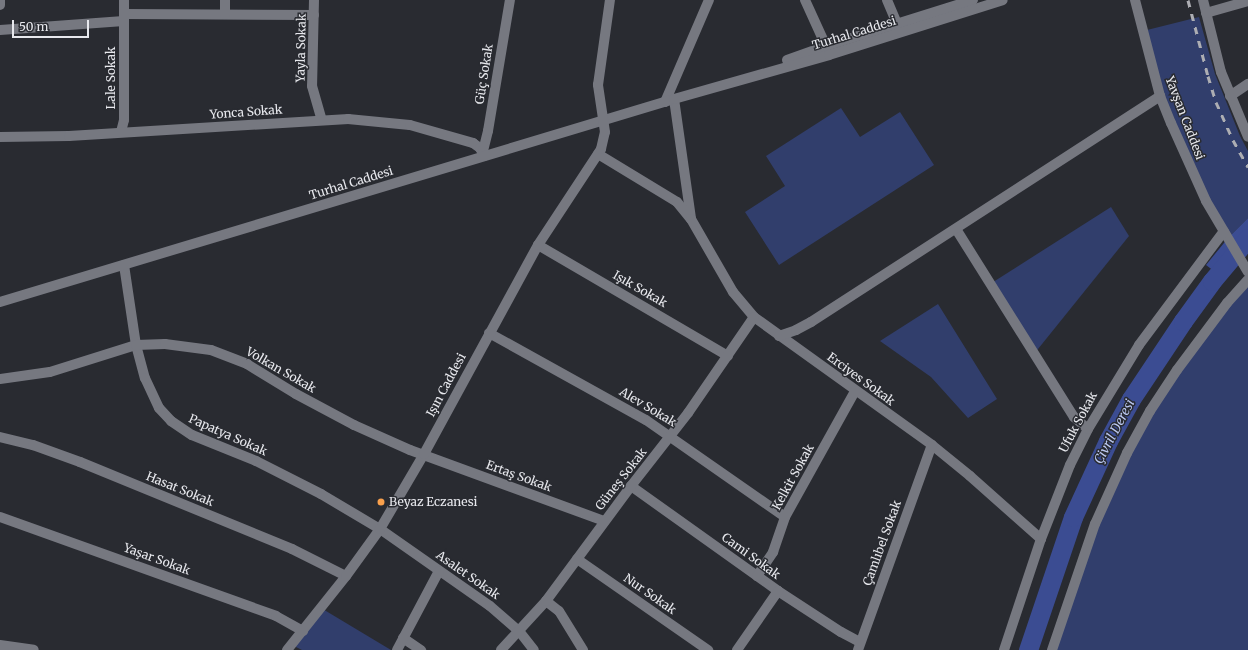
<!DOCTYPE html>
<html>
<head>
<meta charset="utf-8">
<style>
  body { margin:0 }
  #map { position:relative; width:1248px; height:650px; overflow:hidden; background:#292b31; font-family:Merriweather,serif }
  div>[style] { position:absolute }
  .green>* { inset:0; background:#313e6c }
  .water>* { inset:0; background:#3b4c92 }
  .river>* { height:19px; margin:-9.5px; padding:0 9.5px; transform-origin:9.5px; border-radius:9.5px; background:#3b4c92 }
  .minor>* { height:10px; margin:-5px; padding:0 5px; transform-origin:5px; border-radius:5px; background:#767880 }
  .rail>* { height:3px; margin-top:-1.5px; transform-origin:0; background:repeating-linear-gradient(90deg,#adaeb3 0 7px,transparent 0 14px) }
  .dots>* { width:11px; height:11px; translate:-50% -50%; box-sizing:border-box; border:2px solid #292b31; border-radius:50% }
  span { translate:-50% -50%; white-space:nowrap; text-align:center; line-height:1.15; -webkit-text-stroke:3px #292b31; paint-order:stroke }
  .street-label { font-size:12px; color:#e7e8ed }
  .poi-label { font-size:12px; color:#e7e8ed }
  .left { translate:0 -50%; text-align:left }
  .water-label { font-size:13px; color:#bcc9f2; font-style:italic }
  .scale { position:absolute; left:12px; top:20px; width:77px; height:18px; box-sizing:border-box; border:2px solid #e7e8ed; border-top:0; padding-left:5px; font-size:12px; line-height:14px; white-space:nowrap; color:#e7e8ed; -webkit-text-stroke:3px #292b31; paint-order:stroke }
</style>
</head>
<body>
<div id="map">
  <div class="green">
    <i style="clip-path:polygon(1199px 17px,1215px 74px,1240px 136px,1248px 151px,1248px 218px,1228px 238px,1171px 123px,1143px 31px)"></i>
    <i style="clip-path:polygon(841px 108px,860px 137px,900px 112px,934px 165px,779px 265px,745px 212px,785px 186px,766px 156px)"></i>
    <i style="clip-path:polygon(1111px 207px,1129px 236px,1034px 354px,990px 284px)"></i>
    <i style="clip-path:polygon(1248px 280px,1248px 650px,1052px 650px,1082px 560px,1150px 411px)"></i>
    <i style="clip-path:polygon(938px 304px,997px 399px,968px 418px,931px 377px,880px 341px)"></i>
    <i style="clip-path:polygon(321px 608px,391px 650px,302px 650px,292px 645px)"></i>
  </div>
  <div class="water">
    <i style="clip-path:polygon(1248px 218px,1248px 253px,1223px 278px,1206px 265px,1228px 238px)"></i>
  </div>
  <div class="river">
    <i style="left:1028px;top:650px;width:140px;rotate:-71.3deg"></i>
    <i style="left:1073px;top:517px;width:84px;rotate:-65.3deg"></i>
    <i style="left:1108px;top:441px;width:48px;rotate:-61.3deg"></i>
    <i style="left:1131px;top:399px;width:94px;rotate:-56.3deg"></i>
    <i style="left:1183px;top:321px;width:49px;rotate:-54.1deg"></i>
    <i style="left:1212px;top:281px;width:56px;rotate:-50.1deg"></i>
  </div>
  <div class="minor">
    <i style="left:314px;top:0;width:86px;rotate:91.3deg"></i>
    <i style="left:312px;top:86px;width:35px;rotate:74deg"></i>
    <i style="left:805px;top:0;width:51px;rotate:65.5deg"></i>
    <i style="left:887px;top:0;width:26px;rotate:67deg"></i>
    <i style="left:1135px;top:0;width:99px;rotate:75.4deg"></i>
    <i style="left:1160px;top:96px;width:29px;rotate:68deg"></i>
    <i style="left:1171px;top:123px;width:85px;rotate:65.8deg"></i>
    <i style="left:1206px;top:201px;width:82px;rotate:59.4deg"></i>
    <i style="left:1203px;top:0;width:74px;rotate:76deg"></i>
    <i style="left:1221px;top:72px;width:70px;rotate:67.4deg"></i>
    <i style="left:0;top:5px;width:5px;rotate:-90deg"></i>
    <i style="left:1206px;top:13px;width:44px;rotate:-15.9deg"></i>
    <i style="left:124px;top:14px;width:190px;rotate:0.3deg"></i>
    <i style="left:225px;top:14px;width:14px;rotate:-90deg"></i>
    <i style="left:0;top:30px;width:124px;rotate:-4.2deg"></i>
    <i style="left:787px;top:60px;width:41px;rotate:-19.7deg"></i>
    <i style="left:826px;top:46px;width:154px;rotate:-17.4deg"></i>
    <i style="left:1230px;top:96px;width:22px;rotate:-34deg"></i>
    <i style="left:674px;top:99px;width:121px;rotate:81.9deg"></i>
    <i style="left:665px;top:102px;width:111px;rotate:-66.7deg"></i>
    <i style="left:121px;top:132px;width:12px;rotate:-76deg"></i>
    <i style="left:124px;top:120px;width:120px;rotate:-90deg"></i>
    <i style="left:0;top:137px;width:69px;rotate:-0.8deg"></i>
    <i style="left:69px;top:136px;width:280px;rotate:-3.5deg"></i>
    <i style="left:348px;top:119px;width:62px;rotate:5.5deg"></i>
    <i style="left:410px;top:125px;width:66px;rotate:15.9deg"></i>
    <i style="left:473px;top:143px;width:9px;rotate:36deg"></i>
    <i style="left:480px;top:148px;width:9px;rotate:63deg"></i>
    <i style="left:483px;top:151px;width:21px;rotate:-76deg"></i>
    <i style="left:488px;top:131px;width:133px;rotate:-80.5deg"></i>
    <i style="left:598px;top:154px;width:92px;rotate:31.3deg"></i>
    <i style="left:677px;top:202px;width:22px;rotate:51deg"></i>
    <i style="left:691px;top:219px;width:84px;rotate:60.1deg"></i>
    <i style="left:733px;top:292px;width:33px;rotate:50deg"></i>
    <i style="left:754px;top:317px;width:219px;rotate:35.7deg"></i>
    <i style="left:932px;top:445px;width:49px;rotate:39.2deg"></i>
    <i style="left:970px;top:476px;width:95px;rotate:41.6deg"></i>
    <i style="left:956px;top:229px;width:222px;rotate:57.9deg"></i>
    <i style="left:1074px;top:417px;width:18px;rotate:41deg"></i>
    <i style="left:538px;top:245px;width:220px;rotate:30.3deg"></i>
    <i style="left:124px;top:265px;width:81px;rotate:81.5deg"></i>
    <i style="left:136px;top:345px;width:34px;rotate:75deg"></i>
    <i style="left:145px;top:378px;width:33px;rotate:65deg"></i>
    <i style="left:159px;top:408px;width:18px;rotate:47deg"></i>
    <i style="left:171px;top:421px;width:25px;rotate:34deg"></i>
    <i style="left:192px;top:435px;width:69px;rotate:22.1deg"></i>
    <i style="left:256px;top:461px;width:73px;rotate:26.9deg"></i>
    <i style="left:321px;top:494px;width:69px;rotate:30.7deg"></i>
    <i style="left:380px;top:529px;width:134px;rotate:35deg"></i>
    <i style="left:490px;top:606px;width:38px;rotate:41deg"></i>
    <i style="left:519px;top:631px;width:24px;rotate:52deg"></i>
    <i style="left:0;top:302px;width:704px;rotate:-16.76deg"></i>
    <i style="left:674px;top:99px;width:161px;rotate:-15.8deg"></i>
    <i style="left:829px;top:55px;width:182px;rotate:-17.5deg"></i>
    <i style="left:489px;top:333px;width:179px;rotate:29deg"></i>
    <i style="left:646px;top:420px;width:169px;rotate:34.9deg"></i>
    <i style="left:779px;top:336px;width:18px;rotate:-19deg"></i>
    <i style="left:796px;top:330px;width:17px;rotate:-28deg"></i>
    <i style="left:811px;top:322px;width:416px;rotate:-32.9deg"></i>
    <i style="left:0;top:379px;width:50px;rotate:-8deg"></i>
    <i style="left:50px;top:372px;width:90px;rotate:-17.4deg"></i>
    <i style="left:136px;top:345px;width:29px;rotate:-2deg"></i>
    <i style="left:165px;top:344px;width:46px;rotate:7.4deg"></i>
    <i style="left:211px;top:350px;width:39px;rotate:21deg"></i>
    <i style="left:247px;top:364px;width:57px;rotate:31.5deg"></i>
    <i style="left:296px;top:394px;width:66px;rotate:28.1deg"></i>
    <i style="left:354px;top:425px;width:61px;rotate:24.1deg"></i>
    <i style="left:410px;top:450px;width:207px;rotate:20.1deg"></i>
    <i style="left:0;top:437px;width:34px;rotate:14deg"></i>
    <i style="left:33px;top:445px;width:50px;rotate:19.9deg"></i>
    <i style="left:80px;top:462px;width:229px;rotate:22.3deg"></i>
    <i style="left:292px;top:549px;width:60px;rotate:26.6deg"></i>
    <i style="left:631px;top:486px;width:181px;rotate:35.5deg"></i>
    <i style="left:778px;top:591px;width:75px;rotate:33.1deg"></i>
    <i style="left:841px;top:632px;width:21px;rotate:28deg"></i>
    <i style="left:0;top:517px;width:293px;rotate:19.7deg"></i>
    <i style="left:276px;top:616px;width:31px;rotate:29deg"></i>
    <i style="left:577px;top:559px;width:160px;rotate:34.8deg"></i>
    <i style="left:757px;top:576px;width:29px;rotate:-56deg"></i>
    <i style="left:773px;top:552px;width:37px;rotate:-71deg"></i>
    <i style="left:785px;top:517px;width:144px;rotate:-60.9deg"></i>
    <i style="left:546px;top:601px;width:16px;rotate:38deg"></i>
    <i style="left:559px;top:611px;width:46px;rotate:58.4deg"></i>
    <i style="left:403px;top:638px;width:22px;rotate:34deg"></i>
    <i style="left:0;top:645px;width:34px;rotate:8deg"></i>
    <i style="left:287px;top:650px;width:95px;rotate:-51.4deg"></i>
    <i style="left:346px;top:576px;width:58px;rotate:-54.1deg"></i>
    <i style="left:380px;top:529px;width:87px;rotate:-59.6deg"></i>
    <i style="left:424px;top:454px;width:238px;rotate:-61.4deg"></i>
    <i style="left:538px;top:245px;width:115px;rotate:-56.7deg"></i>
    <i style="left:601px;top:149px;width:17px;rotate:-77deg"></i>
    <i style="left:605px;top:132px;width:48px;rotate:-98.5deg"></i>
    <i style="left:598px;top:85px;width:86px;rotate:-82deg"></i>
    <i style="left:397px;top:650px;width:89px;rotate:-62deg"></i>
    <i style="left:501px;top:650px;width:67px;rotate:-47.4deg"></i>
    <i style="left:546px;top:601px;width:143px;rotate:-53.5deg"></i>
    <i style="left:631px;top:486px;width:93px;rotate:-52deg"></i>
    <i style="left:688px;top:413px;width:116px;rotate:-55.5deg"></i>
    <i style="left:737px;top:650px;width:72px;rotate:-55.2deg"></i>
    <i style="left:858px;top:650px;width:218px;rotate:-70.2deg"></i>
    <i style="left:1004px;top:650px;width:117px;rotate:-71.6deg"></i>
    <i style="left:1041px;top:539px;width:79px;rotate:-68.6deg"></i>
    <i style="left:1070px;top:465px;width:40px;rotate:-63.4deg"></i>
    <i style="left:1088px;top:429px;width:98px;rotate:-58.7deg"></i>
    <i style="left:1139px;top:345px;width:142px;rotate:-53.3deg"></i>
    <i style="left:1052px;top:650px;width:133px;rotate:-71.2deg"></i>
    <i style="left:1095px;top:524px;width:78px;rotate:-65.7deg"></i>
    <i style="left:1127px;top:453px;width:48px;rotate:-61.3deg"></i>
    <i style="left:1150px;top:411px;width:49px;rotate:-56.6deg"></i>
    <i style="left:1177px;top:370px;width:84px;rotate:-53.3deg"></i>
    <i style="left:1227px;top:303px;width:31px;rotate:-48deg"></i>
  </div>
  <div class="rail">
    <i style="left:1188px;top:0;width:79px;rotate:75.3deg"></i>
    <i style="left:1208px;top:76px;width:27px;rotate:73deg"></i>
    <i style="left:1216px;top:102px;width:42px;rotate:65.9deg"></i>
    <i style="left:1233px;top:140px;width:31px;rotate:61deg"></i>
  </div>
  <div class="dots">
    <i style="left:381px;top:502px;background:#f9a04c"></i>
  </div>
  <div class="street-label">
    <span style="left:854px;top:33px;rotate:-17deg">Turhal Caddesi</span>
    <span style="left:301px;top:48px;rotate:-89deg">Yayla Sokak</span>
    <span style="left:484px;top:74px;rotate:-81deg">Güç Sokak</span>
    <span style="left:111px;top:78px;rotate:-90deg">Lale Sokak</span>
    <span style="left:246px;top:112px;rotate:-4deg">Yonca Sokak</span>
    <span style="left:1185px;top:118px;rotate:69deg">Yavşan Caddesi</span>
    <span style="left:351px;top:183px;rotate:-17deg">Turhal Caddesi</span>
    <span style="left:640px;top:289px;rotate:30deg">Işık Sokak</span>
    <span style="left:281px;top:370px;rotate:30deg">Volkan Sokak</span>
    <span style="left:861px;top:379px;rotate:36deg">Erciyes Sokak</span>
    <span style="left:446px;top:385px;rotate:-62deg">Işın Caddesi</span>
    <span style="left:648px;top:407px;rotate:31deg">Alev Sokak</span>
    <span style="left:1078px;top:422px;rotate:-62deg">Ufuk Sokak</span>
    <span style="left:228px;top:435px;rotate:24deg">Papatya Sokak</span>
    <span style="left:519px;top:476px;rotate:20deg">Ertaş Sokak</span>
    <span style="left:793px;top:477px;rotate:-61deg">Kelkit Sokak</span>
    <span style="left:621px;top:479px;rotate:-52deg">Güneş Sokak</span>
    <span style="left:180px;top:489px;rotate:22deg">Hasat Sokak</span>
    <span style="left:882px;top:543px;rotate:-70deg">Çamlıbel Sokak</span>
    <span style="left:751px;top:556px;rotate:36deg">Cami Sokak</span>
    <span style="left:157px;top:559px;rotate:20deg">Yaşar Sokak</span>
    <span style="left:468px;top:575px;rotate:35deg">Asalet Sokak</span>
    <span style="left:650px;top:594px;rotate:35deg">Nur Sokak</span>
  </div>
  <div class="poi-label">
    <span class="left" style="left:389px;top:502px">Beyaz Eczanesi</span>
  </div>
  <div class="water-label">
    <span style="left:1115px;top:432px;rotate:-62deg">Çivril Deresi</span>
  </div>
  <div class="scale">50 m</div>
</div>
</body>
</html>
